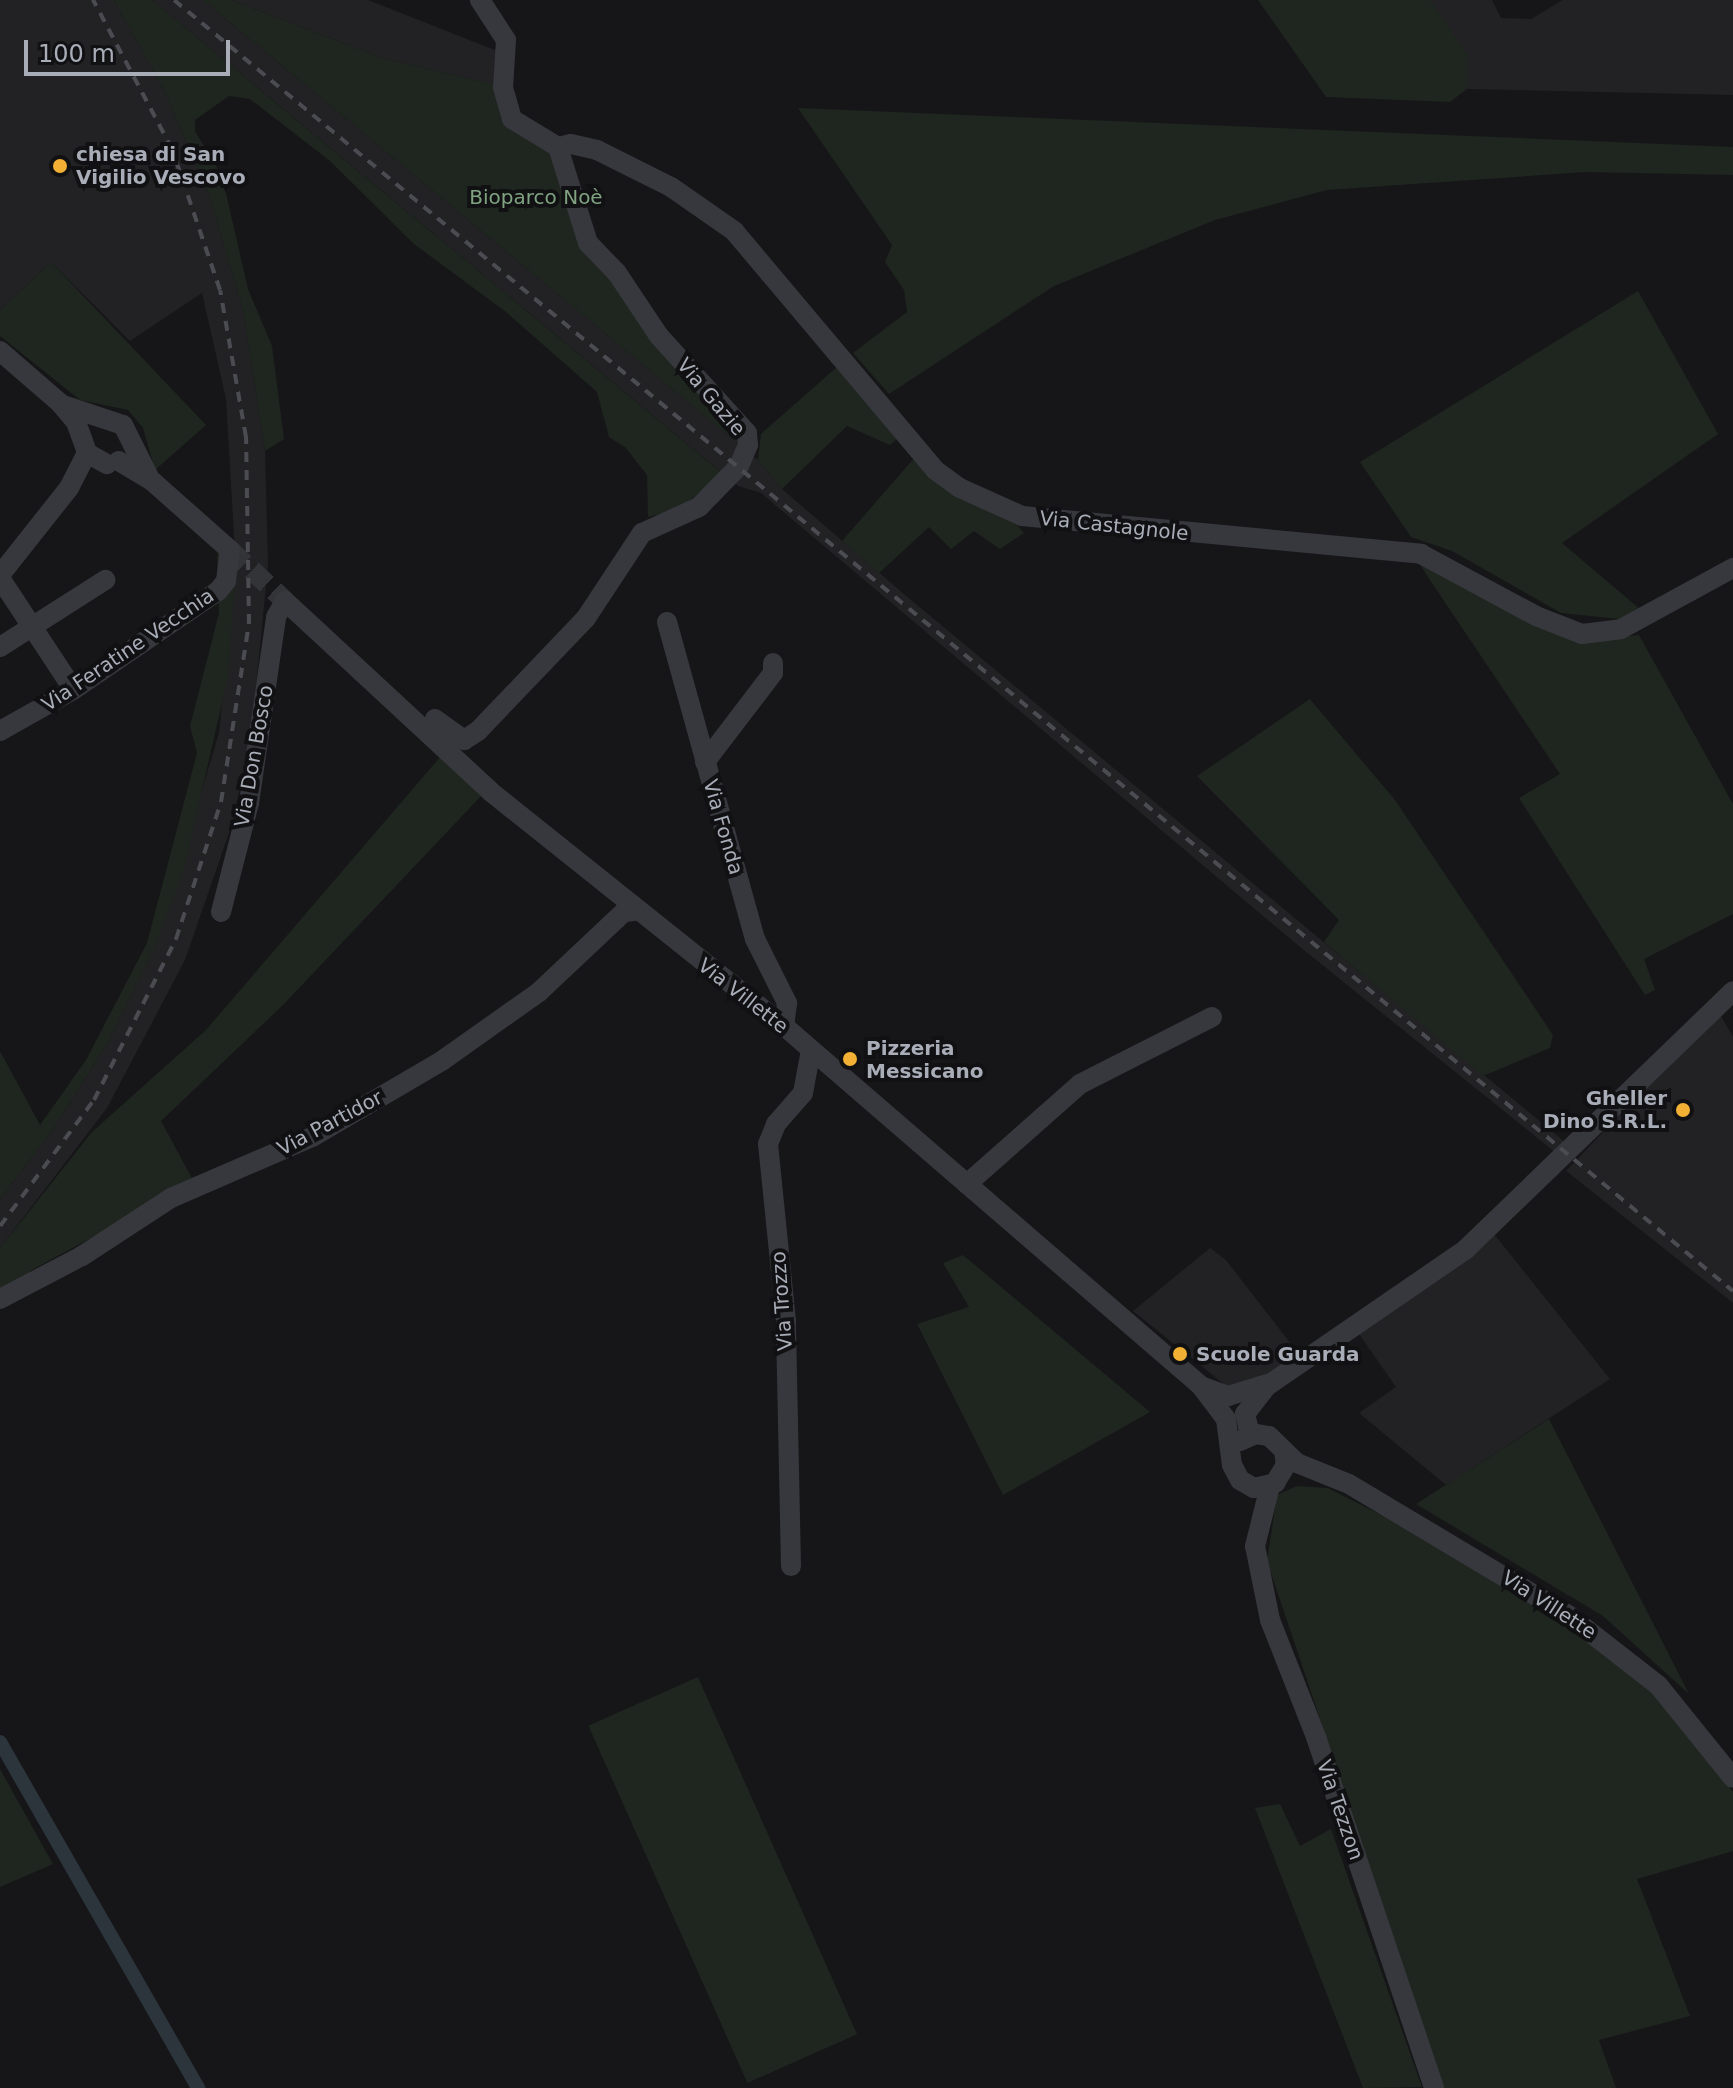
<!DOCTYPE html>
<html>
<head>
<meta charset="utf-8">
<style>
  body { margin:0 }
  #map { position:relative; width:1733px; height:2088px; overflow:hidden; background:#161618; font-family:"DejaVu Sans",sans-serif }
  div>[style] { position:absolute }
  .built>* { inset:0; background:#222225 }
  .green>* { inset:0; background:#1e261f; transform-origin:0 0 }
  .canal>* { height:14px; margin:-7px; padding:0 7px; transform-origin:7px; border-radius:7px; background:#2c353c }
  .minor-tunnel>* { height:20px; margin-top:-10px; transform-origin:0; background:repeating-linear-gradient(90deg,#333438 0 20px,transparent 0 30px) }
  .minor>* { height:20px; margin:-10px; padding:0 10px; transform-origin:10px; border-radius:10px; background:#37383d }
  .rail>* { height:4px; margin-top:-2px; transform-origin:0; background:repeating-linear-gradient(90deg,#4a4c52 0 10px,transparent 0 18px) }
  .dots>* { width:22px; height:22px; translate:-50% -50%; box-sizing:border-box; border:4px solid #111113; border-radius:50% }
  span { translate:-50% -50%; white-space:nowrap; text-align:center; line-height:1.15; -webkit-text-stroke:8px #111113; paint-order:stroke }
  .poi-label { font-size:20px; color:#a8adb8; font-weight:700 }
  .left { translate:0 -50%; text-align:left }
  .right { translate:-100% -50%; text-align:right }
  .park-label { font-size:20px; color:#7fa381 }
  .street-label { font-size:20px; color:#a8adb8 }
  .scale { position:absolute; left:24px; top:40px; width:206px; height:36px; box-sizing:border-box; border:4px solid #a8adb8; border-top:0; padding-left:10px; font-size:24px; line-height:28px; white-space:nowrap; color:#a8adb8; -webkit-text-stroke:6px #111113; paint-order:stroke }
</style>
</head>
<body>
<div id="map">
  <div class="built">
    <i style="clip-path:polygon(0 0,114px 0,165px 92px,210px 198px,243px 310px,265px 451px,268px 565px,251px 739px,232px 824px,185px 960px,107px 1108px,0 1248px,0 1199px,49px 1135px,107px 1044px,155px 947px,219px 733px,236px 568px,226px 399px,202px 293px,130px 341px,51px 262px,0 310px)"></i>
    <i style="clip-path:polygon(152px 0,203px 0,758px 460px,782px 489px,905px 595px,1566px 1143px,1556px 1153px,1300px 947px,761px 493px,738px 486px)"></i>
    <i style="clip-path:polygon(231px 0,368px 0,505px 54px,501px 86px,382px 58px)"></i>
    <i style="clip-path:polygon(1430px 0,1492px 0,1501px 18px,1531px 19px,1563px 0,1733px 0,1733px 95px,1467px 89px,1467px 79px)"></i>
    <i style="clip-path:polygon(1718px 1011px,1733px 1037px,1733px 1303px,1566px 1171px)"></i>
    <i style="clip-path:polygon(1494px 1234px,1610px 1379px,1446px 1485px,1359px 1413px,1396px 1387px,1359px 1334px)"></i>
    <i style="clip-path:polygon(1210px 1248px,1226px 1260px,1298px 1353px,1240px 1397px,1133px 1311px)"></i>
  </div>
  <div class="green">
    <i style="clip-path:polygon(114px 0,152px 0,722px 473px,680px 509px,648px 517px,647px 475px,625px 447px,609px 437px,597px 392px,506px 312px,414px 244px,330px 161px,250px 99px,229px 96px,195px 120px,195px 131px,222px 176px,248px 289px,272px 346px,284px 439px,265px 451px,243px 310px,210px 198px,165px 92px)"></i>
    <i style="clip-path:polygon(203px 0,231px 0,382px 58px,501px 86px,499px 102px,553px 148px,580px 231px,738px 433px,741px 446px)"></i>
    <i style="clip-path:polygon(1258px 0,1430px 0,1467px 54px,1467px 89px,1450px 102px,1326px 97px)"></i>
    <i style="clip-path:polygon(798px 108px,1733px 147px,1733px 175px,1586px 172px,1327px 190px,1215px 220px,1054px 286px,889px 394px,853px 353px,907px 312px,904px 290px,885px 262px,892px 245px)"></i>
    <i style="clip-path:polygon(51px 262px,206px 425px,155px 470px,143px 428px,128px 410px,80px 400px,0 336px,0 310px)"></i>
    <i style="clip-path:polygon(1638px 291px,1718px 434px,1562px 543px,1641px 610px,1619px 619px,1561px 613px,1452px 551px,1411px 537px,1360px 462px)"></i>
    <i style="clip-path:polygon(838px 366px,899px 437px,890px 445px,847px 426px,782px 489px,758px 460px,761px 434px)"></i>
    <i style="clip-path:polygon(916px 456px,1012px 519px,1024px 533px,1000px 549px,974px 531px,951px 549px,929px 527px,879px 573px,842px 541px)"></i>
    <i style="clip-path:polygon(217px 552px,236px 568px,228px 677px,184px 869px,155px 947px,107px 1044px,49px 1135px,0 1199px,0 1051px,40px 1125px,86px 1060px,147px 943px,197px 753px,190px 726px,219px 613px)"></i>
    <i style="clip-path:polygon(1416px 559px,1596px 639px,1639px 635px,1733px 804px,1733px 914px,1644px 959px,1655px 990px,1645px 995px,1519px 798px,1560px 774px)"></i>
    <i style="clip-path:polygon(1310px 699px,1395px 800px,1553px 1035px,1550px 1048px,1483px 1076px,1324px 942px,1339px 920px,1197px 776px)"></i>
    <i style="clip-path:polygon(441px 756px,483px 794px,283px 1005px,161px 1121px,194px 1182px,30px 1271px,0 1304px,0 1248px,92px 1132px,206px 1030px)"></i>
    <i style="clip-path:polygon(963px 1255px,1150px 1412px,1003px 1495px,917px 1324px,969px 1307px,943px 1263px)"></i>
    <i style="clip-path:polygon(1549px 1419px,1689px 1694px,1603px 1616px,1416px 1504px)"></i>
    <i style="clip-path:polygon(1297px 1486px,1328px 1488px,1407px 1528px,1589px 1637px,1665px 1704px,1733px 1792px,1733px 1851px,1637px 1879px,1690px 2016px,1599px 2040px,1616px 2088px,1444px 2088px,1267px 1561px,1277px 1495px)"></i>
    <i style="left:698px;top:1677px;width:391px;height:120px;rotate:66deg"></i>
    <i style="clip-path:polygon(0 1769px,53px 1864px,0 1887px)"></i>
    <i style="clip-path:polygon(1280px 1804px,1300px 1846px,1331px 1829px,1422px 2087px,1363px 2088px,1255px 1808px)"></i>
  </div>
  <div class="canal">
    <i style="left:0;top:1742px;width:399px;rotate:60.2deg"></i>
  </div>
  <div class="minor-tunnel">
    <i style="left:230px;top:550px;width:75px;rotate:42.8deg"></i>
  </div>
  <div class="minor">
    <i style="left:558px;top:147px;width:13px;rotate:-13deg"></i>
    <i style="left:571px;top:144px;width:27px;rotate:13deg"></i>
    <i style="left:597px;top:150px;width:83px;rotate:26.6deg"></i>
    <i style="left:671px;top:187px;width:77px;rotate:34.9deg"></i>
    <i style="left:734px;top:231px;width:312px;rotate:49.9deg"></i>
    <i style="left:935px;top:470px;width:31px;rotate:36deg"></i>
    <i style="left:960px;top:488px;width:68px;rotate:24.3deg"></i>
    <i style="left:1022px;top:516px;width:401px;rotate:5.4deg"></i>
    <i style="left:1421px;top:554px;width:131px;rotate:28.3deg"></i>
    <i style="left:1536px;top:616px;width:49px;rotate:21.4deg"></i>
    <i style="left:1582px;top:634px;width:39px;rotate:-7deg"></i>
    <i style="left:1621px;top:629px;width:128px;rotate:-28.6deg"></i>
    <i style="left:0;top:351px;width:79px;rotate:40.9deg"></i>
    <i style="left:60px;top:403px;width:25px;rotate:50deg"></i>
    <i style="left:76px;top:422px;width:33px;rotate:70deg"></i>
    <i style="left:87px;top:453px;width:23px;rotate:29deg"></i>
    <i style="left:66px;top:406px;width:60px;rotate:18.4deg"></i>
    <i style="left:123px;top:425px;width:58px;rotate:63.4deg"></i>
    <i style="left:0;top:575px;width:111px;rotate:-51.6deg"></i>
    <i style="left:69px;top:488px;width:39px;rotate:-63deg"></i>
    <i style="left:0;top:578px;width:123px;rotate:56.6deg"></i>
    <i style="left:667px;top:622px;width:329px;rotate:74.5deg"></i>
    <i style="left:755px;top:939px;width:72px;rotate:63.4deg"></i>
    <i style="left:787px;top:1003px;width:23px;rotate:97deg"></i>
    <i style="left:0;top:647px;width:125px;rotate:-32.5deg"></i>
    <i style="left:435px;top:719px;width:36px;rotate:36deg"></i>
    <i style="left:464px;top:740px;width:17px;rotate:-33deg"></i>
    <i style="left:478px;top:731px;width:156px;rotate:-46.3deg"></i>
    <i style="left:586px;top:618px;width:102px;rotate:-56.6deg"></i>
    <i style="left:642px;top:533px;width:63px;rotate:-24.5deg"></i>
    <i style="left:699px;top:507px;width:57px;rotate:-45.7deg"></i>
    <i style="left:739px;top:466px;width:23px;rotate:-67deg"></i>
    <i style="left:748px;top:445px;width:12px;rotate:-95deg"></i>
    <i style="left:747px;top:433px;width:131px;rotate:-132.2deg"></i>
    <i style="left:659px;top:336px;width:76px;rotate:-123.7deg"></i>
    <i style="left:617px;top:273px;width:42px;rotate:-134deg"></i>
    <i style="left:588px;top:243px;width:101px;rotate:-107.4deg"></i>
    <i style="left:558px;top:147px;width:54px;rotate:-148.7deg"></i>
    <i style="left:512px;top:119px;width:32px;rotate:-106deg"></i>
    <i style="left:503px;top:88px;width:48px;rotate:-86.4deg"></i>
    <i style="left:506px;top:40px;width:48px;rotate:-123deg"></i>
    <i style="left:0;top:731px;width:84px;rotate:-29.3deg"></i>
    <i style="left:73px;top:690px;width:176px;rotate:-34.3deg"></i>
    <i style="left:218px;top:591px;width:13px;rotate:-51deg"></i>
    <i style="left:226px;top:581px;width:31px;rotate:-83deg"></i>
    <i style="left:230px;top:550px;width:104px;rotate:-138.5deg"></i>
    <i style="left:152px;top:481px;width:39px;rotate:-149deg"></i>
    <i style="left:705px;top:762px;width:112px;rotate:-52.6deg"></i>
    <i style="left:773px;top:673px;width:10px;rotate:-90deg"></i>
    <i style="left:221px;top:912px;width:113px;rotate:-75.6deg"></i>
    <i style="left:249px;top:803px;width:188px;rotate:-81.7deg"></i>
    <i style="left:276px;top:617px;width:18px;rotate:-61deg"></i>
    <i style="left:285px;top:601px;width:281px;rotate:42.8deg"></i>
    <i style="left:491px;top:792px;width:375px;rotate:38.6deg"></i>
    <i style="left:784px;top:1026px;width:551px;rotate:40.8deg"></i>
    <i style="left:1201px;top:1386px;width:41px;rotate:52.9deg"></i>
    <i style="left:1226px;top:1419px;width:46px;rotate:82.6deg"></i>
    <i style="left:1232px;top:1465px;width:17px;rotate:62deg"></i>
    <i style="left:1240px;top:1480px;width:16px;rotate:30deg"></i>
    <i style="left:1254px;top:1488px;width:22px;rotate:-13deg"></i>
    <i style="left:1275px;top:1483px;width:21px;rotate:-59deg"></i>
    <i style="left:1286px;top:1465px;width:14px;rotate:-98deg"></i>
    <i style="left:967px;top:1184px;width:151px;rotate:-41.5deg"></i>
    <i style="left:1080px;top:1084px;width:148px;rotate:-26.9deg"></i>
    <i style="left:0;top:1299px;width:93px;rotate:-27.7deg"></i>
    <i style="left:82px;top:1256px;width:106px;rotate:-33.1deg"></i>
    <i style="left:171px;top:1198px;width:154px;rotate:-23.4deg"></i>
    <i style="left:312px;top:1137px;width:152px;rotate:-30.4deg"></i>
    <i style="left:443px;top:1060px;width:118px;rotate:-35.3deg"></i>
    <i style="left:539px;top:992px;width:117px;rotate:-43.3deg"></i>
    <i style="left:624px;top:912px;width:10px;rotate:-6deg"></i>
    <i style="left:1203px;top:1387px;width:27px;rotate:20deg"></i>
    <i style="left:1228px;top:1396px;width:41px;rotate:-17.1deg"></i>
    <i style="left:1250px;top:1435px;width:22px;rotate:-103deg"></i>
    <i style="left:1245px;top:1414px;width:36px;rotate:-52deg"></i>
    <i style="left:1267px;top:1386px;width:242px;rotate:-34.5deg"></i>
    <i style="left:1466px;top:1249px;width:371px;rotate:-44deg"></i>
    <i style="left:1240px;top:1441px;width:17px;rotate:-24deg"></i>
    <i style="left:1256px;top:1434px;width:13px;rotate:9deg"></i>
    <i style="left:1269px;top:1436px;width:39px;rotate:44deg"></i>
    <i style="left:1297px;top:1463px;width:56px;rotate:22deg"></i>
    <i style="left:1349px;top:1484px;width:255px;rotate:30.9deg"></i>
    <i style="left:1568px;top:1615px;width:114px;rotate:37.9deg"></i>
    <i style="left:1658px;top:1685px;width:119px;rotate:51.1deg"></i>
    <i style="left:1270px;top:1486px;width:62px;rotate:104deg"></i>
    <i style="left:1255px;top:1546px;width:76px;rotate:78.5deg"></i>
    <i style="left:1270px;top:1620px;width:126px;rotate:68.5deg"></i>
    <i style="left:1316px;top:1737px;width:370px;rotate:71.4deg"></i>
    <i style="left:791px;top:1566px;width:245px;rotate:-91.2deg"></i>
    <i style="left:786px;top:1321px;width:178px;rotate:-95.8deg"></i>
    <i style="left:768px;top:1144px;width:22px;rotate:-68deg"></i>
    <i style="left:776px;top:1124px;width:41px;rotate:-48.9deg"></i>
    <i style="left:803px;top:1093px;width:44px;rotate:-79.5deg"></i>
  </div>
  <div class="rail">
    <i style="left:174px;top:0;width:2024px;rotate:39.63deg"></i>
    <i style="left:0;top:1226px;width:157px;rotate:-53.3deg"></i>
    <i style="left:94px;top:1100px;width:181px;rotate:-63deg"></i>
    <i style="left:176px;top:939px;width:144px;rotate:-71.8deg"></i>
    <i style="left:221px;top:802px;width:180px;rotate:-81.1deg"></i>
    <i style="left:249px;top:624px;width:187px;rotate:-90.9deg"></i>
    <i style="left:246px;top:437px;width:149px;rotate:-100deg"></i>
    <i style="left:220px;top:290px;width:149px;rotate:-108.8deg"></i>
    <i style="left:172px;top:149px;width:169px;rotate:-117.9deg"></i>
  </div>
  <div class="dots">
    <i style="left:60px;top:166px;background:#f2b134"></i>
    <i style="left:850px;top:1059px;background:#f2b134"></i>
    <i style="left:1683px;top:1110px;background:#f2b134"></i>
    <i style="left:1180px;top:1354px;background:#f2b134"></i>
  </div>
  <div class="poi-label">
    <span class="left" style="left:76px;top:166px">chiesa di San<br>Vigilio Vescovo</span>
    <span class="left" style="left:866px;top:1060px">Pizzeria<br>Messicano</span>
    <span class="right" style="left:1667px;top:1110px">Gheller<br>Dino S.R.L.</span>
    <span class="left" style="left:1196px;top:1354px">Scuole Guarda</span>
  </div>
  <div class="park-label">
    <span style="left:536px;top:197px">Bioparco Noè</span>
  </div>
  <div class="street-label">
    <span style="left:711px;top:397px;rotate:50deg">Via Gazie</span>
    <span style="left:1114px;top:526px;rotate:6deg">Via Castagnole</span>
    <span style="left:128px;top:650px;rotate:-34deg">Via Feratine Vecchia</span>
    <span style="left:254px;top:756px;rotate:-80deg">Via Don Bosco</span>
    <span style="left:723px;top:827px;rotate:74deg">Via Fonda</span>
    <span style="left:743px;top:996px;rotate:38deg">Via Villette</span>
    <span style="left:330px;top:1123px;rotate:-28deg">Via Partidor</span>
    <span style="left:782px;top:1301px;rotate:-94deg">Via Trozzo</span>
    <span style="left:1549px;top:1605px;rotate:33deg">Via Villette</span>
    <span style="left:1340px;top:1810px;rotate:71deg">Via Tezzon</span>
  </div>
  <div class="scale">100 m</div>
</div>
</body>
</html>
